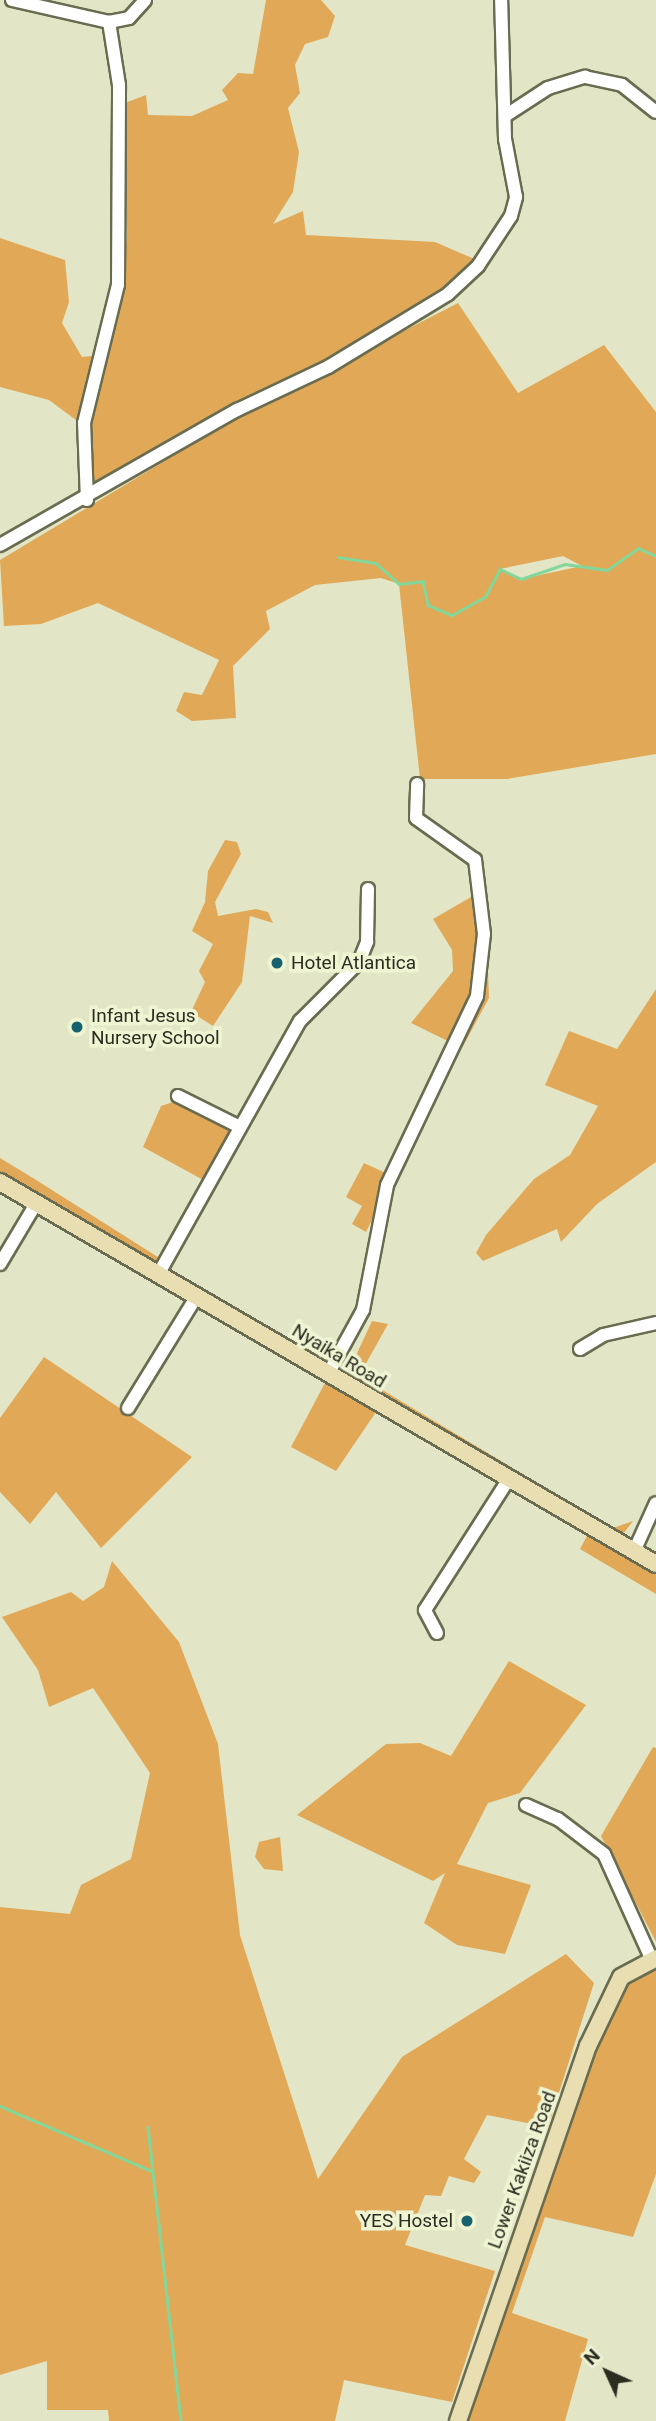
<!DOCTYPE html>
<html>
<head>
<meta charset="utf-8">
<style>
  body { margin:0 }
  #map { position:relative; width:656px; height:2421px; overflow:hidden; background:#e2e6c6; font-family:Roboto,sans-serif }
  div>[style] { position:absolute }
  .green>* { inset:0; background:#e1a957 }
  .stream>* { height:2.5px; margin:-1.25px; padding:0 1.25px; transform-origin:1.25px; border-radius:1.25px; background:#83d79a }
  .roads { filter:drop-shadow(2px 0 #696c50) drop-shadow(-2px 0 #696c50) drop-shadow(0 2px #696c50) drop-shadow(0 -2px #696c50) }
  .street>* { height:12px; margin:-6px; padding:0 6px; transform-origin:6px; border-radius:6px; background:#fff }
  .secondary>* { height:16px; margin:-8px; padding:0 8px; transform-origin:8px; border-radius:8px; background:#e8deb2 }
  .dots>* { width:19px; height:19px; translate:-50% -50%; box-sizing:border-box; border:4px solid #eff4d3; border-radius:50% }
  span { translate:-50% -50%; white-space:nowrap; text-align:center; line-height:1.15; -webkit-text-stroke:7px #eff4d3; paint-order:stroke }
  .poi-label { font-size:19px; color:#2c2d21 }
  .left { translate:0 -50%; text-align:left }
  .right { translate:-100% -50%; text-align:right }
  .street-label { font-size:19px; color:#2c2d21 }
  .north { position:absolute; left:572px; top:2337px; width:70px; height:70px; -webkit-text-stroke:5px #eff4d3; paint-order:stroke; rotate:315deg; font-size:19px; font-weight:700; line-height:28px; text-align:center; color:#2c2d21 }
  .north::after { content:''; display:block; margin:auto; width:24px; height:32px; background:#2c2d21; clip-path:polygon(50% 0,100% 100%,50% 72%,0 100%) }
</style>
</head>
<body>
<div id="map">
  <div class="green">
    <i style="clip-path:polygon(266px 0,321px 0,335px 16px,328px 37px,305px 44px,295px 65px,300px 93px,288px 108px,299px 152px,293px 192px,273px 224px,303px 211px,306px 235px,435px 242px,479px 261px,449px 290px,95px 495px,90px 421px,112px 342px,127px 237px,125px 103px,146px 95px,148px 115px,192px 116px,228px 100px,222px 90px,238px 73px,253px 74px)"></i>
    <i style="clip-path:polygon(0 238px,65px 260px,69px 302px,62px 323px,82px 357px,101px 355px,80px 423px,49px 400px,0 387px)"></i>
    <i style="clip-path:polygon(evenodd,458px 303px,518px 393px,604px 345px,656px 412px,656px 754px,507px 779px,420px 779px,399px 584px,381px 578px,315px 585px,266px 611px,270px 629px,233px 666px,236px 718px,192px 721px,176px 711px,184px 692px,202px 695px,219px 660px,98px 603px,41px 624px,4px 626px,0 560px,248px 411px,458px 303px,563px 556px,582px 566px,521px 579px,500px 569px,563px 556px)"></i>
    <i style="clip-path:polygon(225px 840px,237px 842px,241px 854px,215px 902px,218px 916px,256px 909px,268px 912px,273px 923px,250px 916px,242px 982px,213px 1026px,191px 1012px,205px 982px,199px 971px,213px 944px,192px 931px,205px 902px,208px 871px)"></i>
    <i style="clip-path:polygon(485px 889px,489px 998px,462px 1048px,411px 1023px,453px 971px,452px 950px,433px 919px)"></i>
    <i style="clip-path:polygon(656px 989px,656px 1162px,597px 1204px,561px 1242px,557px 1229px,483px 1261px,476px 1253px,486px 1235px,534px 1179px,570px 1155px,598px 1106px,545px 1085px,569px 1031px,617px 1049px)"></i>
    <i style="clip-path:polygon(179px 1100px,236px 1129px,207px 1182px,143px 1147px,161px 1106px)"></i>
    <i style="clip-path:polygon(416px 1130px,366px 1232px,352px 1224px,362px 1206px,346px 1197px,364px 1163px,388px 1174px)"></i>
    <i style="clip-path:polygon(0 1158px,33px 1178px,161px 1259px,157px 1263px,0 1173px)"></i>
    <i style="clip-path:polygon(372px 1321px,388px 1324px,359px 1376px,613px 1528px,633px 1521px,620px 1538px,345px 1379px)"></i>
    <i style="clip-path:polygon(44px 1357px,192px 1457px,101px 1548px,56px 1492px,30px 1524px,0 1492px,0 1418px)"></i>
    <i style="clip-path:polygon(326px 1381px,376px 1412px,336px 1471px,291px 1447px)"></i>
    <i style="clip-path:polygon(587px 1536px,656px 1575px,656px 1594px,580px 1549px)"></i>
    <i style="clip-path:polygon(112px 1561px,179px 1642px,218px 1744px,240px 1935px,318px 2179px,402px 2057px,566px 1954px,594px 1983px,548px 2127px,487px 2115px,464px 2159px,481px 2172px,474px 2183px,449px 2176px,441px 2196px,425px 2195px,405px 2245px,495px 2271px,452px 2402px,344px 2380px,335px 2421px,109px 2421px,108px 2410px,47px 2410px,47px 2361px,0 2375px,0 1907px,70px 1914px,81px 1885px,131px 1859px,150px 1773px,93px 1688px,49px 1707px,38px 1670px,2px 1617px,71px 1592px,83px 1601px,104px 1587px)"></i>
    <i style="clip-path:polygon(509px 1661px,586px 1705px,520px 1793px,488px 1803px,457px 1864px,531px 1885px,505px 1954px,457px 1945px,424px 1923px,445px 1873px,433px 1881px,297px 1815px,386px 1744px,420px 1743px,451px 1756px)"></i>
    <i style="clip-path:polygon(653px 1747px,656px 1748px,656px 1942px,601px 1836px)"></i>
    <i style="clip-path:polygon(280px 1837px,283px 1871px,264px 1869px,255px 1857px,259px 1842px)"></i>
    <i style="clip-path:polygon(656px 1965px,656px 2174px,633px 2237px,545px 2217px,512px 2313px,588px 2339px,565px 2421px,463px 2421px,590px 2049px,623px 1982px)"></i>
  </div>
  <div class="stream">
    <i style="left:338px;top:557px;width:38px;rotate:9deg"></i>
    <i style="left:376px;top:563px;width:31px;rotate:42deg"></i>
    <i style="left:399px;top:584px;width:24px;rotate:-7deg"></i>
    <i style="left:423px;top:581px;width:25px;rotate:78deg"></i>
    <i style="left:428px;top:605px;width:26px;rotate:23deg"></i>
    <i style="left:452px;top:615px;width:38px;rotate:-29deg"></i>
    <i style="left:485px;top:597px;width:32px;rotate:-62deg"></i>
    <i style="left:500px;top:569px;width:23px;rotate:25deg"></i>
    <i style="left:521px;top:579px;width:46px;rotate:-18.8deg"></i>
    <i style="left:565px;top:564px;width:42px;rotate:8.1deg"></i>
    <i style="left:607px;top:570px;width:38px;rotate:-35deg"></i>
    <i style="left:638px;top:548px;width:20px;rotate:24deg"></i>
    <i style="left:0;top:2106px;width:165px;rotate:23.2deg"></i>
    <i style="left:148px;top:2127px;width:296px;rotate:83.6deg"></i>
  </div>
  <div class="roads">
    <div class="street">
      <i style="left:12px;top:0;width:99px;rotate:12.8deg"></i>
      <i style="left:109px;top:22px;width:20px;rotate:-11deg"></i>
      <i style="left:129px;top:18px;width:24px;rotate:-48deg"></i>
      <i style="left:505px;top:116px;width:51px;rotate:-33.1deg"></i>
      <i style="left:548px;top:88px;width:39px;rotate:-17deg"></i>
      <i style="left:585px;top:77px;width:38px;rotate:12deg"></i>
      <i style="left:622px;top:85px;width:43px;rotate:38.5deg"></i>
      <i style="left:87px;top:500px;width:77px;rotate:-92.2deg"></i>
      <i style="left:84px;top:423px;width:142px;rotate:-76.2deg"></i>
      <i style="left:118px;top:285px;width:200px;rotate:-89.7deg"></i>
      <i style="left:119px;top:85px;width:64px;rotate:-99deg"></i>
      <i style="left:0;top:545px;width:273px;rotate:-29.7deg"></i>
      <i style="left:237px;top:410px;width:101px;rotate:-25.3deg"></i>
      <i style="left:328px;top:367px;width:140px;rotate:-31.3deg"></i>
      <i style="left:448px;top:294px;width:41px;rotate:-43deg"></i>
      <i style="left:478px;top:266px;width:60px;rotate:-56.6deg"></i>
      <i style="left:511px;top:216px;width:20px;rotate:-75deg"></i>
      <i style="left:516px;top:197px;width:59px;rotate:-100.7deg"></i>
      <i style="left:505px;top:139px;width:139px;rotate:-91.6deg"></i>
      <i style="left:178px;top:1096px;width:69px;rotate:26.6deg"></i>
      <i style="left:0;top:1264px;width:72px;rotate:-59.2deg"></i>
      <i style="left:159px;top:1273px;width:289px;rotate:-60.8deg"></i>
      <i style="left:300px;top:1021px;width:83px;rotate:-45deg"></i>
      <i style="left:359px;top:962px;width:22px;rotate:-68deg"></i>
      <i style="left:367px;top:942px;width:53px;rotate:-88.9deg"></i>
      <i style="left:580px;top:1349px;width:27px;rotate:-31deg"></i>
      <i style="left:603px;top:1335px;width:54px;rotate:-12.8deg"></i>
      <i style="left:328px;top:1374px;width:73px;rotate:-61.3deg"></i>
      <i style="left:363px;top:1310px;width:127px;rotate:-79.1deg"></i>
      <i style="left:387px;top:1185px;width:209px;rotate:-64.5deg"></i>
      <i style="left:477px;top:996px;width:62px;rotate:-83.6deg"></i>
      <i style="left:484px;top:934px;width:75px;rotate:-96.9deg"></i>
      <i style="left:475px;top:860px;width:72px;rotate:-144.6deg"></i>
      <i style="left:416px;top:818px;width:34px;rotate:-88deg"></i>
      <i style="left:128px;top:1408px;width:132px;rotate:-58.4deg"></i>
      <i style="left:636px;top:1547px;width:48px;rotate:-65.6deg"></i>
      <i style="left:437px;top:1633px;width:26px;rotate:-118deg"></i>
      <i style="left:425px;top:1610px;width:152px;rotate:-57.4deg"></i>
      <i style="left:526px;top:1805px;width:35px;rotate:24deg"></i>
      <i style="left:558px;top:1819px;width:58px;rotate:37.3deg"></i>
      <i style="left:604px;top:1854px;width:112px;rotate:65.7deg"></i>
    </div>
    <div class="secondary">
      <i style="left:0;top:1182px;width:759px;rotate:30.21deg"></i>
      <i style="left:458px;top:2421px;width:397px;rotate:-70.9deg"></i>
      <i style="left:588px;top:2046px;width:76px;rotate:-64.4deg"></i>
      <i style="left:621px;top:1977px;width:40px;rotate:-28deg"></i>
    </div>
  </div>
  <div class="dots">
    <i style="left:277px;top:963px;background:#17626e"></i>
    <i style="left:77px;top:1027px;background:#17626e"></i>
    <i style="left:467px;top:2221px;background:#17626e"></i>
  </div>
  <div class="poi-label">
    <span class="left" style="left:291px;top:963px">Hotel Atlantica</span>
    <span class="left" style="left:91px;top:1027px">Infant Jesus<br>Nursery School</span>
    <span class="right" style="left:453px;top:2221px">YES Hostel</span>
  </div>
  <div class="street-label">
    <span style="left:339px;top:1356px;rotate:31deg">Nyaika Road</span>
    <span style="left:522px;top:2170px;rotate:-70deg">Lower Kakiiza Road</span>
  </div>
  <div class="north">N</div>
</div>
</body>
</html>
